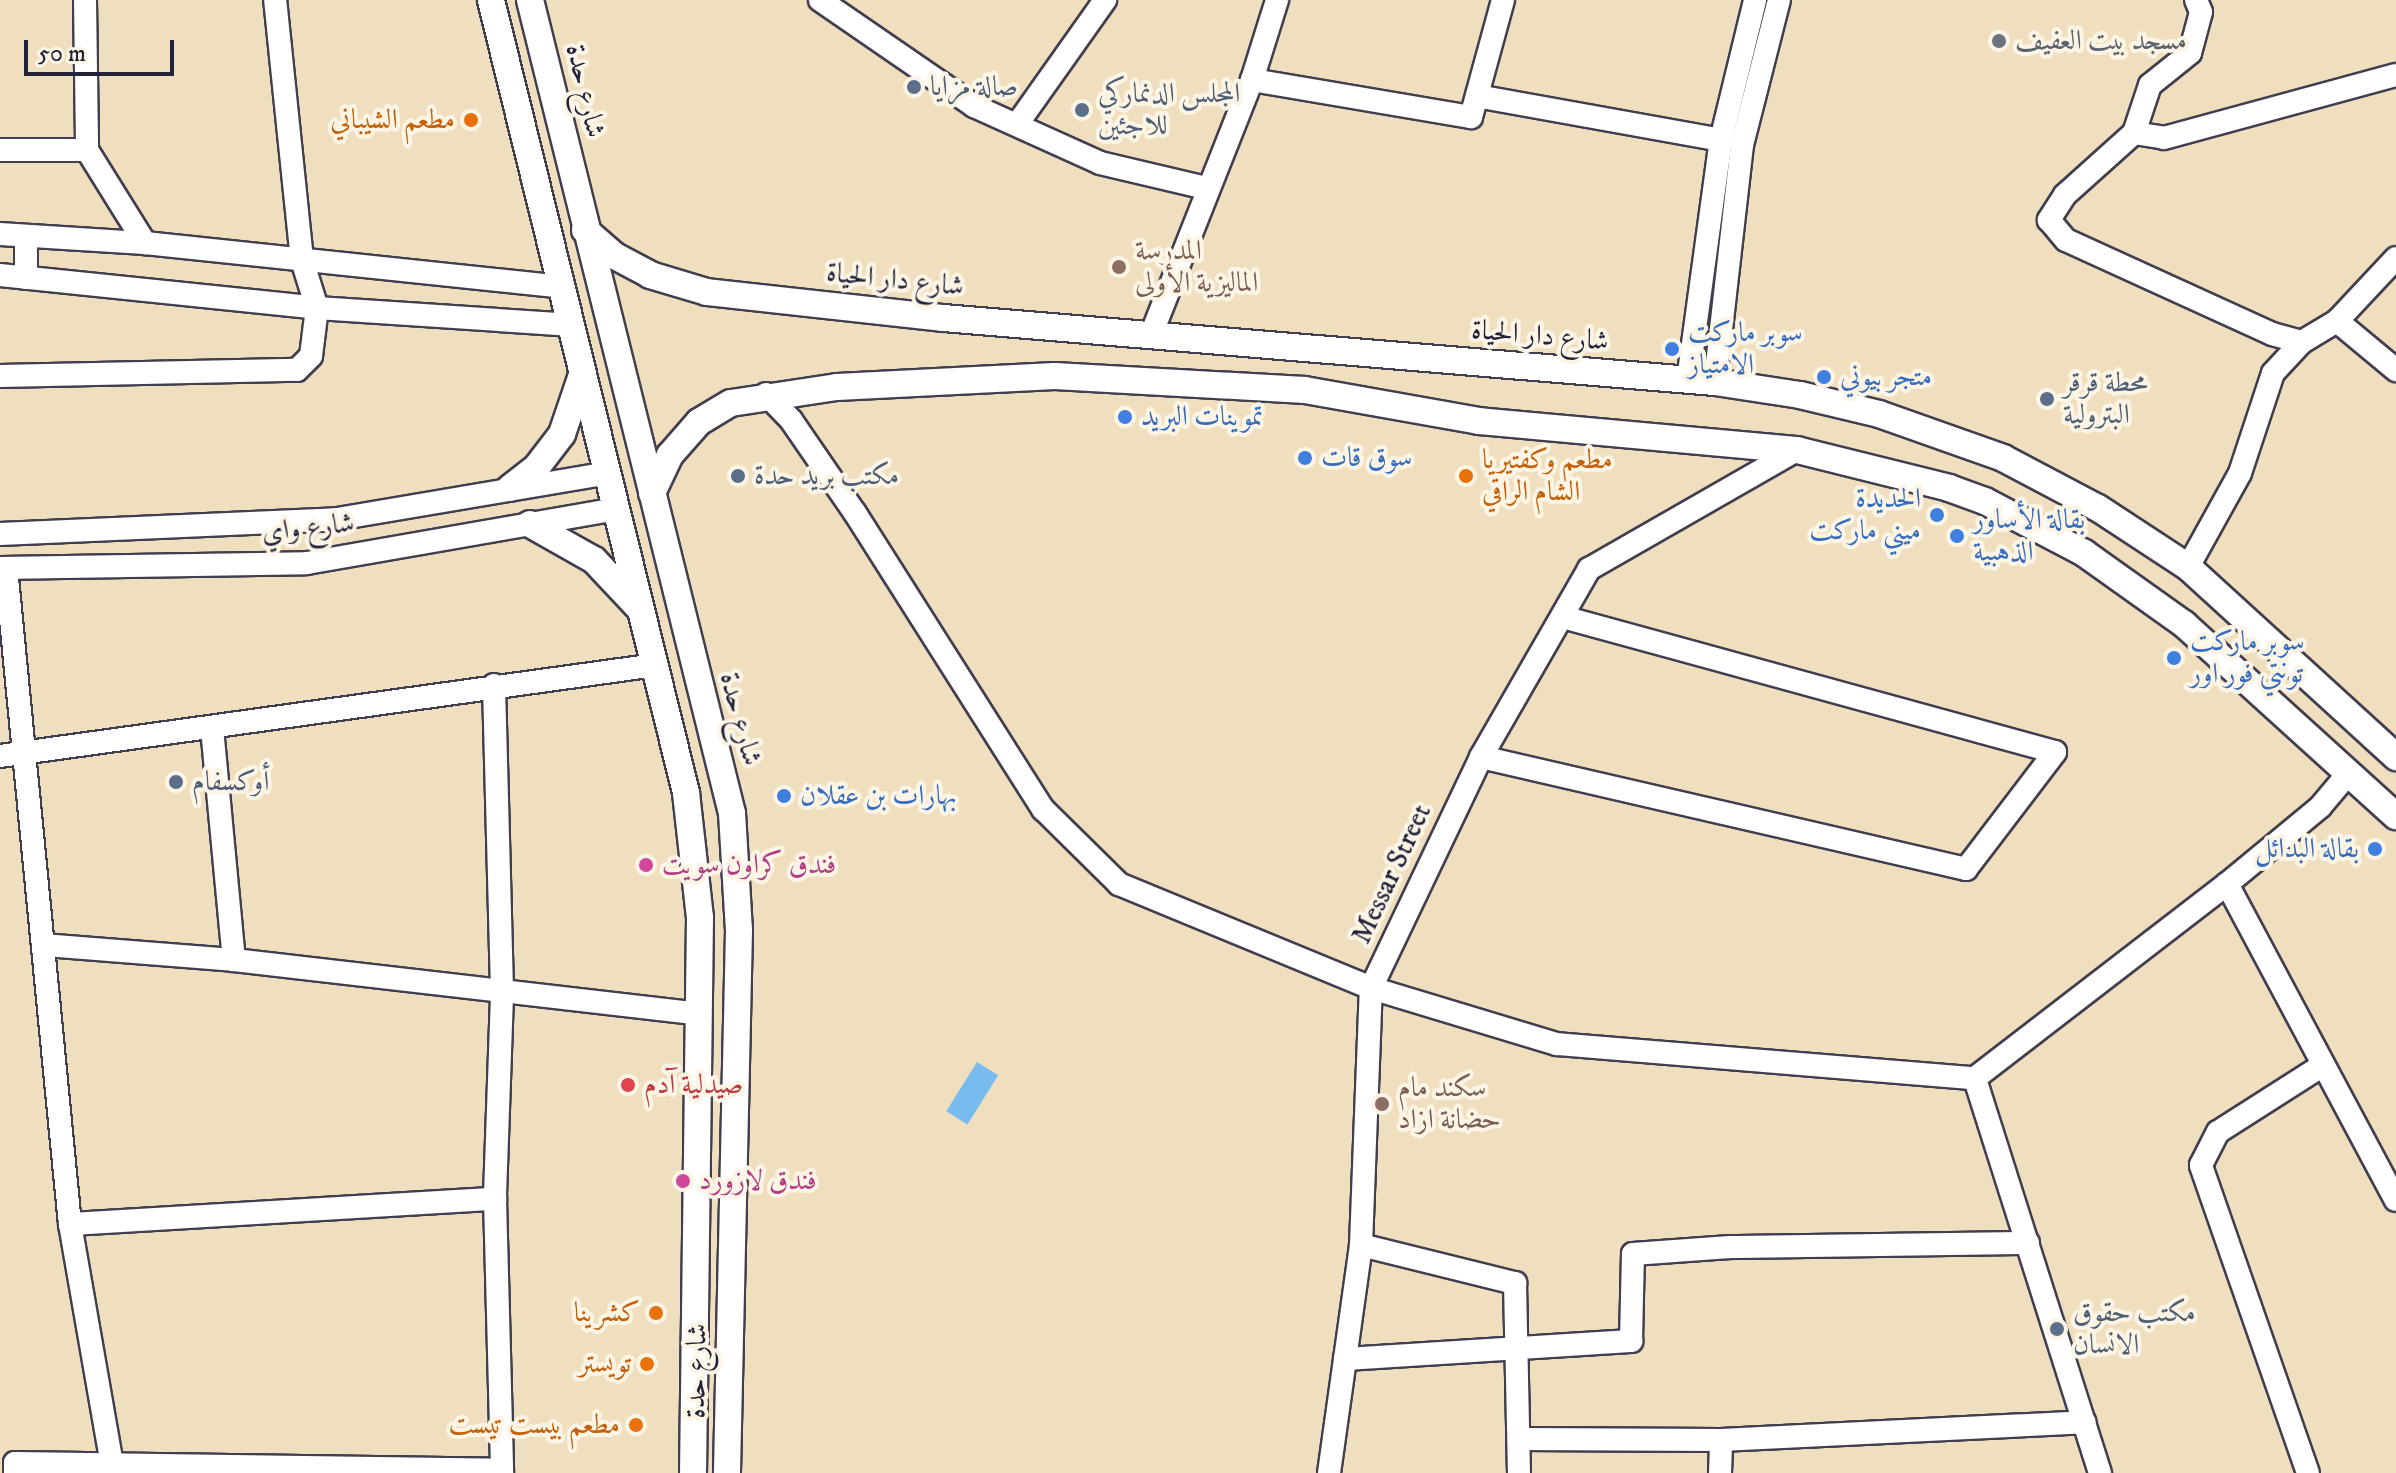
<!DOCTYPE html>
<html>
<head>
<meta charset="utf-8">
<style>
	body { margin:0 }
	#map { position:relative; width:2396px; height:1473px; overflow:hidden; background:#f0dfbf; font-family:"IM FELL DW Pica",Amiri,serif }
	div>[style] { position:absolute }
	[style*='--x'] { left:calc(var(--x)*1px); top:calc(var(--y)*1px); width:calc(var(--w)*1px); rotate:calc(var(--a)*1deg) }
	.water>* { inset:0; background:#78bbee; transform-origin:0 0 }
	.roads { filter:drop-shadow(2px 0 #413e4f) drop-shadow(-2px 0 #413e4f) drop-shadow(0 2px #413e4f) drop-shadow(0 -2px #413e4f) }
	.minor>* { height:22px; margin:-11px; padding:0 11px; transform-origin:11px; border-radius:11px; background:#fff }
	.major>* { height:26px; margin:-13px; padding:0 13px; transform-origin:13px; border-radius:13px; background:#fff }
	.dots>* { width:22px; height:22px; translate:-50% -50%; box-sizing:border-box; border:4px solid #fcf5e5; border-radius:50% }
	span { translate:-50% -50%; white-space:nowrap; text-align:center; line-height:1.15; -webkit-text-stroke:8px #fcf5e5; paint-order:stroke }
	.worship-label { font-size:28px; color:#5b616d }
	.left { translate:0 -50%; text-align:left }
	.service-label { font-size:28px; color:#4e5e75 }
	.street-label { font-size:28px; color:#22223b }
	.food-label { font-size:28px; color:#c56008 }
	.right { translate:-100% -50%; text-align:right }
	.education-label { font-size:28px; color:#785e54 }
	.shop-label { font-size:28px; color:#366cbe }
	.hotel-label { font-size:28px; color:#b23c85 }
	.health-label { font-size:28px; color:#be3a42 }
	.scale { position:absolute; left:24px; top:40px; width:150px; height:36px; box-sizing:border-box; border:4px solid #22223b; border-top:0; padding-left:10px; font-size:24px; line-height:28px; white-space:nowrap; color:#22223b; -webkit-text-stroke:6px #fcf5e5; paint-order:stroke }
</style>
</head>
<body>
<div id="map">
	<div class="water">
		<div style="left:977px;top:1062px;width:25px;height:58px;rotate:32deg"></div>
	</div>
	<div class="roads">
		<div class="minor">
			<div style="--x:85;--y:0;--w:150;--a:89.2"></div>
			<div style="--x:87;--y:150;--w:110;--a:58.1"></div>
			<div style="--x:820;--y:0;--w:187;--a:34.5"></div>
			<div style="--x:974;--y:106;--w:138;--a:24.3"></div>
			<div style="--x:1100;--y:163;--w:109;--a:13.3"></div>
			<div style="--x:2196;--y:0;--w:13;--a:67"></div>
			<div style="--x:2201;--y:12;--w:42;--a:105"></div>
			<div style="--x:2190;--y:53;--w:51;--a:141.3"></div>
			<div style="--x:2150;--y:85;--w:51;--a:108.4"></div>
			<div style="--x:2134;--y:133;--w:93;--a:138.1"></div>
			<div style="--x:2065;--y:195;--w:30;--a:123"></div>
			<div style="--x:2049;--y:220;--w:26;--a:50"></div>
			<div style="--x:2066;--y:240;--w:226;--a:24.5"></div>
			<div style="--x:2272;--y:334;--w:31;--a:15"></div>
			<div style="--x:1252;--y:80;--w:222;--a:9.6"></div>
			<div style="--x:1471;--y:117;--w:121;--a:-74.7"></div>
			<div style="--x:1477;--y:96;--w:248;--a:10.2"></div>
			<div style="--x:1018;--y:123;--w:151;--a:-54.7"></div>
			<div style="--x:2134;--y:133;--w:30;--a:9"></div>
			<div style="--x:2164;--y:138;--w:240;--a:-15.2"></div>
			<div style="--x:0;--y:150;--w:87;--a:0"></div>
			<div style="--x:0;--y:234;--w:145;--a:3.6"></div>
			<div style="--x:145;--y:243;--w:420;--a:6"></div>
			<div style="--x:26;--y:236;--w:42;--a:90"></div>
			<div style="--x:0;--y:275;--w:319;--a:5.9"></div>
			<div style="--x:317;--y:308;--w:256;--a:3.8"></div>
			<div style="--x:2337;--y:321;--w:77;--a:39.7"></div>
			<div style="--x:1151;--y:335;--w:274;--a:-68.4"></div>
			<div style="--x:1252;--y:80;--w:84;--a:-72.6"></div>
			<div style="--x:0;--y:376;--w:297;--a:-1.2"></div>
			<div style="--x:297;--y:370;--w:20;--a:-45"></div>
			<div style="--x:311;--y:356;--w:48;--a:-82.9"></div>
			<div style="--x:317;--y:308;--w:50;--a:-107.4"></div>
			<div style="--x:302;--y:260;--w:261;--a:-95.9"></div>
			<div style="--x:1688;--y:380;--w:242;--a:-82.2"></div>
			<div style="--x:1721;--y:140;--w:144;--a:-76.3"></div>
			<div style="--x:1715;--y:382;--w:239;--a:-83.5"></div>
			<div style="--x:1742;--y:145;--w:150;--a:-75.7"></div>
			<div style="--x:766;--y:394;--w:36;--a:46"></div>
			<div style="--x:791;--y:420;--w:113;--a:55.5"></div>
			<div style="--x:855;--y:513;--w:351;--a:57.6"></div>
			<div style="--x:1043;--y:809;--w:107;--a:44.6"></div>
			<div style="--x:1119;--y:884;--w:273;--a:22.4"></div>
			<div style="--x:1371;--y:988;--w:194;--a:16.8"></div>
			<div style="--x:1557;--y:1044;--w:419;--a:4.7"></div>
			<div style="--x:0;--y:534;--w:337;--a:-2.5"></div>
			<div style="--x:337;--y:519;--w:275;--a:-9.6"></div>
			<div style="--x:2188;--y:567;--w:107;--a:-61"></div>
			<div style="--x:2240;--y:473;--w:105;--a:-71.7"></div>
			<div style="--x:2273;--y:373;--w:42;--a:-46.9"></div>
			<div style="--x:2302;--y:342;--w:41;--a:-31"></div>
			<div style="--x:2337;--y:321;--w:86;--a:-46.9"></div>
			<div style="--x:0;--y:568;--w:307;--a:-0.9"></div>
			<div style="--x:307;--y:563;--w:315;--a:-9.9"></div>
			<div style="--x:6;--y:568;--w:659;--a:84.43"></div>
			<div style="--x:70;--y:1224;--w:244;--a:80.1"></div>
			<div style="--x:494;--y:685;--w:310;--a:88.5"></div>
			<div style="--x:502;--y:995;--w:204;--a:92"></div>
			<div style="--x:495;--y:1199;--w:274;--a:88.5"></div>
			<div style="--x:212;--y:728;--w:233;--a:84.6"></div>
			<div style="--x:0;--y:756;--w:662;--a:-7.9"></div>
			<div style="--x:1481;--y:757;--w:498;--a:13"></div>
			<div style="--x:1966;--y:869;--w:147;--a:-52.7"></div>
			<div style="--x:2055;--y:752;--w:510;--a:-164.66"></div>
			<div style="--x:2227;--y:884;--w:358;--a:61.9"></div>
			<div style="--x:44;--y:945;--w:191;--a:4.5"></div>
			<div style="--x:234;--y:960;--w:467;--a:6.6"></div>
			<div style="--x:70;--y:1224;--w:426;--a:-3.4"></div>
			<div style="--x:1361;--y:1245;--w:159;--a:13.9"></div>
			<div style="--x:1515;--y:1283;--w:190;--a:88.8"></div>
			<div style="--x:1345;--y:1359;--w:287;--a:-3.6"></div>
			<div style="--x:1631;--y:1341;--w:87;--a:-88.7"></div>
			<div style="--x:1633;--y:1254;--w:97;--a:-4.1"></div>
			<div style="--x:1730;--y:1247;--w:298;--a:-0.8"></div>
			<div style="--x:1520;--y:1439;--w:201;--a:0.3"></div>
			<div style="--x:1721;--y:1440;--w:364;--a:-2.8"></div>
			<div style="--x:15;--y:1473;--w:10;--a:-90"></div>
			<div style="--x:15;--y:1463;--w:487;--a:0.8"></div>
			<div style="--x:1329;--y:1473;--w:230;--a:-82"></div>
			<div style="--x:1361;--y:1245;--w:257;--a:-87.8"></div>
			<div style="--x:1371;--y:988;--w:256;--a:-64.5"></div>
			<div style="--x:1481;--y:757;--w:217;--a:-60.1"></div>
			<div style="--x:1589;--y:569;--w:240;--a:-29.8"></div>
			<div style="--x:1720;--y:1473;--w:33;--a:-88"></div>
			<div style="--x:2100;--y:1473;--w:414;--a:-107.6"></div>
			<div style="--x:1975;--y:1078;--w:318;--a:-37.6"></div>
			<div style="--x:2227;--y:884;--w:121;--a:-39.6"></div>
			<div style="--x:2320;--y:807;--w:42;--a:-49.8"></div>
			<div style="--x:2308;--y:1473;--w:326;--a:-109.2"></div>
			<div style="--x:2201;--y:1165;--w:37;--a:-63"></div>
			<div style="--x:2218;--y:1132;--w:125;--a:-32.5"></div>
		</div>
		<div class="major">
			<div style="--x:491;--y:0;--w:817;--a:76.18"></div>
			<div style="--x:686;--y:793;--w:125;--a:83.6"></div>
			<div style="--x:700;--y:917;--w:556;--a:90.72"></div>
			<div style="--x:530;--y:0;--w:838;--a:76.05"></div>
			<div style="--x:732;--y:813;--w:117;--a:86.6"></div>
			<div style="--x:739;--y:930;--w:543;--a:91.27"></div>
			<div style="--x:585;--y:230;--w:40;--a:41"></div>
			<div style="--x:615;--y:256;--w:40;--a:28"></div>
			<div style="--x:650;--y:275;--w:59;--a:16.6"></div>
			<div style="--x:707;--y:292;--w:237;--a:6.3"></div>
			<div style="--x:943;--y:318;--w:775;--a:4.74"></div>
			<div style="--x:1715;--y:382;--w:86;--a:8.7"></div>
			<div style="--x:1800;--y:395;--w:81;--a:13.5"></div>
			<div style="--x:1879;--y:414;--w:132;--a:19.5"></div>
			<div style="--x:2003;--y:458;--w:107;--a:27.8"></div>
			<div style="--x:2098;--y:508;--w:108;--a:33.2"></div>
			<div style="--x:2188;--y:567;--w:282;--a:42.4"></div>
			<div style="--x:510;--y:488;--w:33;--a:-38"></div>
			<div style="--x:536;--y:468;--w:43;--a:-52.6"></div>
			<div style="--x:562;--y:434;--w:62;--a:-71.3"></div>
			<div style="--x:652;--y:493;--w:42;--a:-64.7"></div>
			<div style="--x:670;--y:455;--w:44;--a:-48.7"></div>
			<div style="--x:699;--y:422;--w:37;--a:-31"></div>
			<div style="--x:731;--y:403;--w:107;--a:-8.6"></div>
			<div style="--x:837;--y:387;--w:218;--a:-2.9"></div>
			<div style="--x:1055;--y:376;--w:250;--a:3.2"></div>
			<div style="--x:1305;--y:390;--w:177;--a:10.1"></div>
			<div style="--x:1479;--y:421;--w:319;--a:5.2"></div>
			<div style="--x:1797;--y:450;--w:157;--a:14"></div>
			<div style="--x:1949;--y:488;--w:38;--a:20"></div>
			<div style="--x:1985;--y:501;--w:112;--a:27.7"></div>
			<div style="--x:2084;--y:553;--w:123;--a:35.4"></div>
			<div style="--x:2184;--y:624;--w:286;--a:42.2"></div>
			<div style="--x:530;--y:524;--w:73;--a:29.4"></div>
			<div style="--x:594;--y:560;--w:66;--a:46.8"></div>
		</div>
	</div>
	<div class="dots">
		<div style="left:1999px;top:41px;background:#6b7280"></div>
		<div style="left:914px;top:87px;background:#5c6f8a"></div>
		<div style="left:1082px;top:110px;background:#5c6f8a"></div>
		<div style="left:471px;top:120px;background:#e8710a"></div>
		<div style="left:1119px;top:267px;background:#8d6e63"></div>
		<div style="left:1672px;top:349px;background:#3f7fe0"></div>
		<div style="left:1824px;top:377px;background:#3f7fe0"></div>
		<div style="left:2047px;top:399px;background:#5c6f8a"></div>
		<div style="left:1125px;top:417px;background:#3f7fe0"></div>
		<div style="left:1305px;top:458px;background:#3f7fe0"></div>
		<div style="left:738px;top:476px;background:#5c6f8a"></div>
		<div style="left:1466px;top:476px;background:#e8710a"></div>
		<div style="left:1937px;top:515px;background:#3f7fe0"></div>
		<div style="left:1957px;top:536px;background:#3f7fe0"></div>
		<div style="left:2174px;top:658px;background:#3f7fe0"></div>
		<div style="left:176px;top:782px;background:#5c6f8a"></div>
		<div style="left:784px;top:796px;background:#3f7fe0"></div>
		<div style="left:2375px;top:849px;background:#3f7fe0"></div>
		<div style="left:646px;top:865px;background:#d1479c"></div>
		<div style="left:628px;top:1085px;background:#e0444e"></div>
		<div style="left:1382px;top:1104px;background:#8d6e63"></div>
		<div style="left:683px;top:1181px;background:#d1479c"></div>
		<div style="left:656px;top:1313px;background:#e8710a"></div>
		<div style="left:2057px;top:1329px;background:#5c6f8a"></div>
		<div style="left:647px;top:1364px;background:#e8710a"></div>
		<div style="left:636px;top:1425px;background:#e8710a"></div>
	</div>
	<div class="worship-label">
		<span class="left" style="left:2015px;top:41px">مسجد بيت العفيف</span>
	</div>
	<div class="service-label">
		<span class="left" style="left:930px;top:87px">صالة مزايا</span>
		<span class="left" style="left:1098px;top:110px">المجلس الدنماركي<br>للاجئين</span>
		<span class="left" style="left:2063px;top:399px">محطة قرقر<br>البترولية</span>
		<span class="left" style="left:754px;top:476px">مكتب بريد حدة</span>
		<span class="left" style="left:192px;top:782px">أوكسفام</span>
		<span class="left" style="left:2073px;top:1329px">مكتب حقوق<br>الانسان</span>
	</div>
	<div class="street-label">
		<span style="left:585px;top:91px;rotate:77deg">شارع حدة</span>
		<span style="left:895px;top:280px;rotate:6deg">شارع دار الحياة</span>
		<span style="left:1540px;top:336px;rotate:5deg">شارع دار الحياة</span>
		<span style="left:308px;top:528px;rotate:-6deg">شارع واي</span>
		<span style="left:740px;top:719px;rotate:75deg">شارع حدة</span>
		<span style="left:1392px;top:874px;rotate:-65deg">Messar Street</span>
		<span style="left:697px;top:1371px;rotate:-89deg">شارع حدة</span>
	</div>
	<div class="food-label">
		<span class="right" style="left:455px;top:120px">مطعم الشيباني</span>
		<span class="left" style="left:1482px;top:476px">مطعم وكفتيريا<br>الشام الراقي</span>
		<span class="right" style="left:640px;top:1313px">كشرينا</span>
		<span class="right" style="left:631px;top:1364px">تويستر</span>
		<span class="right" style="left:620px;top:1425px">مطعم بيست تيست</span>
	</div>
	<div class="education-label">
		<span class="left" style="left:1135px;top:267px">المدرسة<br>الماليزية الأولى</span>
		<span class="left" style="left:1398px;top:1104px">سكند مام<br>حضانة ازاد</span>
	</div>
	<div class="shop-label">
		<span class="left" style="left:1688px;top:349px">سوبر ماركت<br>الامتياز</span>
		<span class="left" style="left:1840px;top:377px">متجر بيوني</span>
		<span class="left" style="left:1141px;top:417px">تموينات البريد</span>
		<span class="left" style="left:1321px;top:458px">سوق قات</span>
		<span class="right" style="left:1921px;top:515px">الحديدة<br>ميني ماركت</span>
		<span class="left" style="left:1973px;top:536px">بقالة الأساور<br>الذهبية</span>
		<span class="left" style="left:2190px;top:658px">سوبر ماركت<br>تونتي فور اور</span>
		<span class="left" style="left:800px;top:796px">بهارات بن عقلان</span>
		<span class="right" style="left:2359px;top:849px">بقالة البدائل</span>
	</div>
	<div class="hotel-label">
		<span class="left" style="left:662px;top:865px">فندق كراون سويت</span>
		<span class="left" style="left:699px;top:1181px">فندق لازورد</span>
	</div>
	<div class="health-label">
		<span class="left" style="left:644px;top:1085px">صيدلية آدم</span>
	</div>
	<div class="scale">50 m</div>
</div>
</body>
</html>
